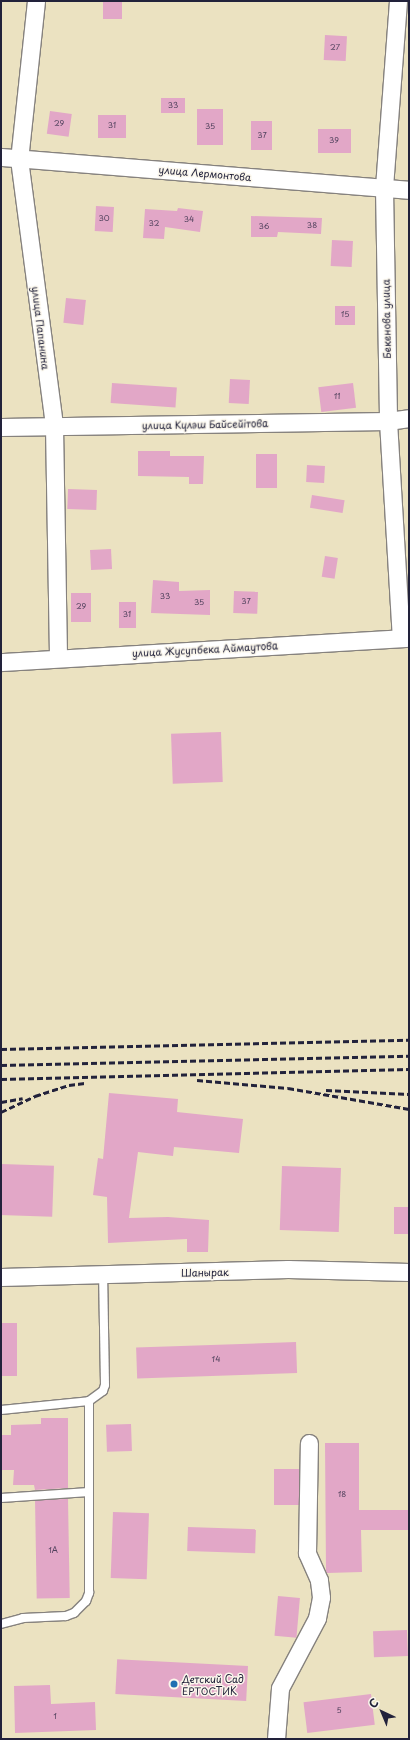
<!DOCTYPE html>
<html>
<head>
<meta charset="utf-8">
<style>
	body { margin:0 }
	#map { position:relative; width:410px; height:1740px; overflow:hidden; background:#ebe2c1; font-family:"Playpen Sans",sans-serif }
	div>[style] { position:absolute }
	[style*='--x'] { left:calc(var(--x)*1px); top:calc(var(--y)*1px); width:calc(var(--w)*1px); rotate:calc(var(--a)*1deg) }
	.building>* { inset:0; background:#e2a7c7; transform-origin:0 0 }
	.roads { filter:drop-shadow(1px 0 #86827e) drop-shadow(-1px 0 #86827e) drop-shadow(0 1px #86827e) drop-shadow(0 -1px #86827e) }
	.service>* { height:8px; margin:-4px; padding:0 4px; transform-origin:4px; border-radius:4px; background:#fff }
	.minor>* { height:17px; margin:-8.5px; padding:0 8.5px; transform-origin:8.5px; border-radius:8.5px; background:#fff }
	.rail>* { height:3px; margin-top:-1.5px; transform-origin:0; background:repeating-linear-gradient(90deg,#22223b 0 6px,transparent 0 9px) }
	.dots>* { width:11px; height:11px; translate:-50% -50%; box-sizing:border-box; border:2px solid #fbf7ec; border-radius:50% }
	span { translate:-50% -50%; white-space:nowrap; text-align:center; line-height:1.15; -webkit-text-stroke:3px #fbf7ec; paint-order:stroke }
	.number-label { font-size:8px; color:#52435e }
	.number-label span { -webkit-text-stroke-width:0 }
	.street-label { font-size:10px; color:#22223b }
	.poi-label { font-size:10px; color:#22223b }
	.left { translate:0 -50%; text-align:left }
	.frame { position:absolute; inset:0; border:2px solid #22223b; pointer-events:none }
	.north { position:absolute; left:362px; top:1692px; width:40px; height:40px; -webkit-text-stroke:3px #fbf7ec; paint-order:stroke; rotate:316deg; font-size:11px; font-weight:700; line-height:16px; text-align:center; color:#22223b }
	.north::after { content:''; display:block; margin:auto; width:14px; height:18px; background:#22223b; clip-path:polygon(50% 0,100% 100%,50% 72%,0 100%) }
</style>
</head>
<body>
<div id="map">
	<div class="building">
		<div style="left:103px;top:1px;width:19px;height:18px"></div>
		<div style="left:325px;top:35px;width:22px;height:25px;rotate:3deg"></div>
		<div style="left:161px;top:98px;width:24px;height:15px"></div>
		<div style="left:197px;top:109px;width:26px;height:36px"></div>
		<div style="left:50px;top:111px;width:22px;height:23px;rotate:8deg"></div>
		<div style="left:98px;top:115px;width:28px;height:23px"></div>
		<div style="left:251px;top:121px;width:21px;height:29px"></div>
		<div style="left:318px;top:129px;width:33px;height:24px"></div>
		<div style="left:96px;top:206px;width:18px;height:25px;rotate:3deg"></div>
		<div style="clip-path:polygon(178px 208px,203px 211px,200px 232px,165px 227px,164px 239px,143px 238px,145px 209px,177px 211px)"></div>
		<div style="clip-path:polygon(251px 216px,322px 218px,321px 234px,278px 232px,277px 237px,251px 237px)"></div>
		<div style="left:332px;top:240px;width:21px;height:26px;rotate:3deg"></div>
		<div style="left:66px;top:298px;width:20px;height:25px;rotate:6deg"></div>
		<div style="left:335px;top:306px;width:20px;height:19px"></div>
		<div style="left:230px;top:379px;width:20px;height:24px;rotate:3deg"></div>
		<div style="left:112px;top:383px;width:65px;height:20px;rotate:4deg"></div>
		<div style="left:353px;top:383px;width:25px;height:35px;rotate:83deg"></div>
		<div style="clip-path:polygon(138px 451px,170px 451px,170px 456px,204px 456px,203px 484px,189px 484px,189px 477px,138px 476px)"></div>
		<div style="left:256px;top:454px;width:21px;height:34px"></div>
		<div style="left:307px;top:465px;width:18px;height:17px;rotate:3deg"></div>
		<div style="left:68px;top:489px;width:29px;height:20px;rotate:2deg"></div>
		<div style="left:312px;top:495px;width:33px;height:13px;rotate:9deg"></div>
		<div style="left:111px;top:549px;width:20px;height:21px;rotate:87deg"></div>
		<div style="left:325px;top:556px;width:13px;height:21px;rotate:9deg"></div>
		<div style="clip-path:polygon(153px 580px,179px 582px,179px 591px,210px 590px,210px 615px,151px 613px)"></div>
		<div style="left:234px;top:591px;width:24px;height:22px;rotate:2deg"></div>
		<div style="left:71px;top:593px;width:20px;height:29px"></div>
		<div style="left:119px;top:602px;width:17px;height:26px"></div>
		<div style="left:221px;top:732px;width:50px;height:50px;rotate:88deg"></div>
		<div style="clip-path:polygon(109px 1093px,178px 1099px,177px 1112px,243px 1119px,239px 1153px,174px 1147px,173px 1156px,138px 1152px,129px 1218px,168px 1217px,209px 1220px,208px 1252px,187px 1252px,187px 1239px,108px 1243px,107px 1197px,93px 1195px,98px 1158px,103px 1159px)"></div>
		<div style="left:1px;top:1164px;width:53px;height:51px;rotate:2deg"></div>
		<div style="left:282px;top:1166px;width:59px;height:64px;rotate:2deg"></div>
		<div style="left:409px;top:1207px;width:27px;height:15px;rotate:90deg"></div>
		<div style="left:1px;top:1323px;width:16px;height:53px"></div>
		<div style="left:296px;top:1342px;width:31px;height:160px;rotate:88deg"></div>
		<div style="clip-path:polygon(41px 1418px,68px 1418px,68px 1488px,35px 1490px,34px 1485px,13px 1485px,14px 1470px,1px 1470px,1px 1435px,11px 1435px,11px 1425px,41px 1424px)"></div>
		<div style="left:131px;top:1424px;width:27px;height:25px;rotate:88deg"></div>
		<div style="clip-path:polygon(325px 1443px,359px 1443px,359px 1510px,409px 1510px,409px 1530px,361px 1530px,362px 1572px,327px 1573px,326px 1571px)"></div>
		<div style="left:274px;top:1469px;width:25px;height:36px"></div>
		<div style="left:68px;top:1499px;width:99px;height:33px;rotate:89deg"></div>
		<div style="left:113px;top:1512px;width:36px;height:66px;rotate:2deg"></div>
		<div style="left:188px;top:1527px;width:68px;height:24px;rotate:2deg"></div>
		<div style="left:278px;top:1596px;width:22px;height:40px;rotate:5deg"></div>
		<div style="left:407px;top:1630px;width:26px;height:34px;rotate:88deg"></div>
		<div style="left:248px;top:1666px;width:35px;height:131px;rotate:93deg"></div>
		<div style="clip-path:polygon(50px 1685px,51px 1704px,95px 1702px,96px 1730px,15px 1733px,14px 1686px)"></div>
		<div style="left:371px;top:1694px;width:31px;height:68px;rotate:83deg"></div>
	</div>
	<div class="roads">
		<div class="service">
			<div style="--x:1;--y:1410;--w:88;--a:-5.8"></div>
			<div style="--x:89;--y:1401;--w:17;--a:-36"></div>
			<div style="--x:103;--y:1391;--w:6;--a:-72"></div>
			<div style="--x:105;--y:1385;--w:111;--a:-91"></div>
			<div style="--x:1;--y:1498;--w:88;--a:-3.9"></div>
			<div style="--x:1;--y:1624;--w:23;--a:-15"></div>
			<div style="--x:23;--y:1618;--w:43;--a:-2.7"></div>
			<div style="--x:66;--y:1616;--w:9;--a:-21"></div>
			<div style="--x:74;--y:1613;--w:17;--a:-45"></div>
			<div style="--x:86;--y:1601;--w:9;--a:-69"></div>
			<div style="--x:89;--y:1593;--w:192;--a:-90"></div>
		</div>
		<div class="minor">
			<div style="--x:36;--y:1;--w:159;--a:96.1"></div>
			<div style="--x:19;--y:159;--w:269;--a:82.5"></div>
			<div style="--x:54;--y:426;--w:231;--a:89"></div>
			<div style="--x:398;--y:1;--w:188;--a:94.3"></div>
			<div style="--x:384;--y:188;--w:233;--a:89"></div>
			<div style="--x:388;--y:421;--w:217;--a:86.6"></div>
			<div style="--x:1;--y:157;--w:409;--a:4.6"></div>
			<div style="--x:1;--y:427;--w:387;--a:-0.9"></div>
			<div style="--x:388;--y:421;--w:21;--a:-8"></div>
			<div style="--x:1;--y:662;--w:409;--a:-3.4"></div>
			<div style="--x:1;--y:1277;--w:287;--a:-1.6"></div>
			<div style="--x:288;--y:1269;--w:121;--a:1.4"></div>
			<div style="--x:276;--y:1739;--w:51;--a:-85.5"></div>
			<div style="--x:280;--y:1688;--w:79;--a:-62.1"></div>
			<div style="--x:317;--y:1618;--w:21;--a:-79"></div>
			<div style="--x:321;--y:1597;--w:17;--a:-97"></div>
			<div style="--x:319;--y:1580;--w:30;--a:-114"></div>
			<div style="--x:307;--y:1553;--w:110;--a:-89"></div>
		</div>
	</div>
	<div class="rail">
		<div style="--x:1;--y:1049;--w:408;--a:-1.3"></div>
		<div style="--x:1;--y:1065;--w:408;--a:-1.3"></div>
		<div style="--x:1;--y:1079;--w:408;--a:-1.4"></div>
		<div style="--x:197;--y:1080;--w:91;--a:5"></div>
		<div style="--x:288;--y:1088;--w:123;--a:9.8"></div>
		<div style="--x:326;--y:1090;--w:83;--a:2.8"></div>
		<div style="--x:1;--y:1102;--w:22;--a:-10"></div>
		<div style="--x:1;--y:1112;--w:38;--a:-25"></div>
		<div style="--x:35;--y:1096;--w:36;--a:-18"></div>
		<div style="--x:69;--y:1085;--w:16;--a:-7"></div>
	</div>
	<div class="dots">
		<div style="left:174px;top:1684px;background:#1f6fb2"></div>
	</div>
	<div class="number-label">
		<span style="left:335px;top:48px">27</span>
		<span style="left:173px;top:106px">33</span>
		<span style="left:59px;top:124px">29</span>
		<span style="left:112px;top:126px">31</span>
		<span style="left:210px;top:127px">35</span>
		<span style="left:262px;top:136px">37</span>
		<span style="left:334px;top:141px">39</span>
		<span style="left:104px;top:219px">30</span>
		<span style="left:189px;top:220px">34</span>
		<span style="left:154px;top:224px">32</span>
		<span style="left:312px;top:226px">38</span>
		<span style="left:264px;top:227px">36</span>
		<span style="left:345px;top:315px">15</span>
		<span style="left:337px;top:397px">11</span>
		<span style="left:165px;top:597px">33</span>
		<span style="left:246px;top:602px">37</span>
		<span style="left:199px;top:603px">35</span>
		<span style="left:81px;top:607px">29</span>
		<span style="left:127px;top:615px">31</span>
		<span style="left:216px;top:1360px">14</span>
		<span style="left:342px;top:1495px">18</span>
		<span style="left:53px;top:1551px">1А</span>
		<span style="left:339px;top:1711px">5</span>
		<span style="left:55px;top:1717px">1</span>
	</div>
	<div class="street-label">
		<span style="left:205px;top:173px;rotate:5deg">улица Лермонтова</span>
		<span style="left:386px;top:319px;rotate:-91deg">Бекенова улица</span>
		<span style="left:41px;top:328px;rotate:83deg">улица Папанина</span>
		<span style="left:205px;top:424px;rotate:-1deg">улица Күләш Байсейітова</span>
		<span style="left:205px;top:649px;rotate:-3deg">улица Жусупбека Аймаутова</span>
		<span style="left:205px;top:1272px;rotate:-1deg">Шанырак</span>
	</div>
	<div class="poi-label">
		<span class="left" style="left:182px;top:1684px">Детский Сад<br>ЕРТОСТИК</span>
	</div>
	<div class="frame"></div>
	<div class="north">С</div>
</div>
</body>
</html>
